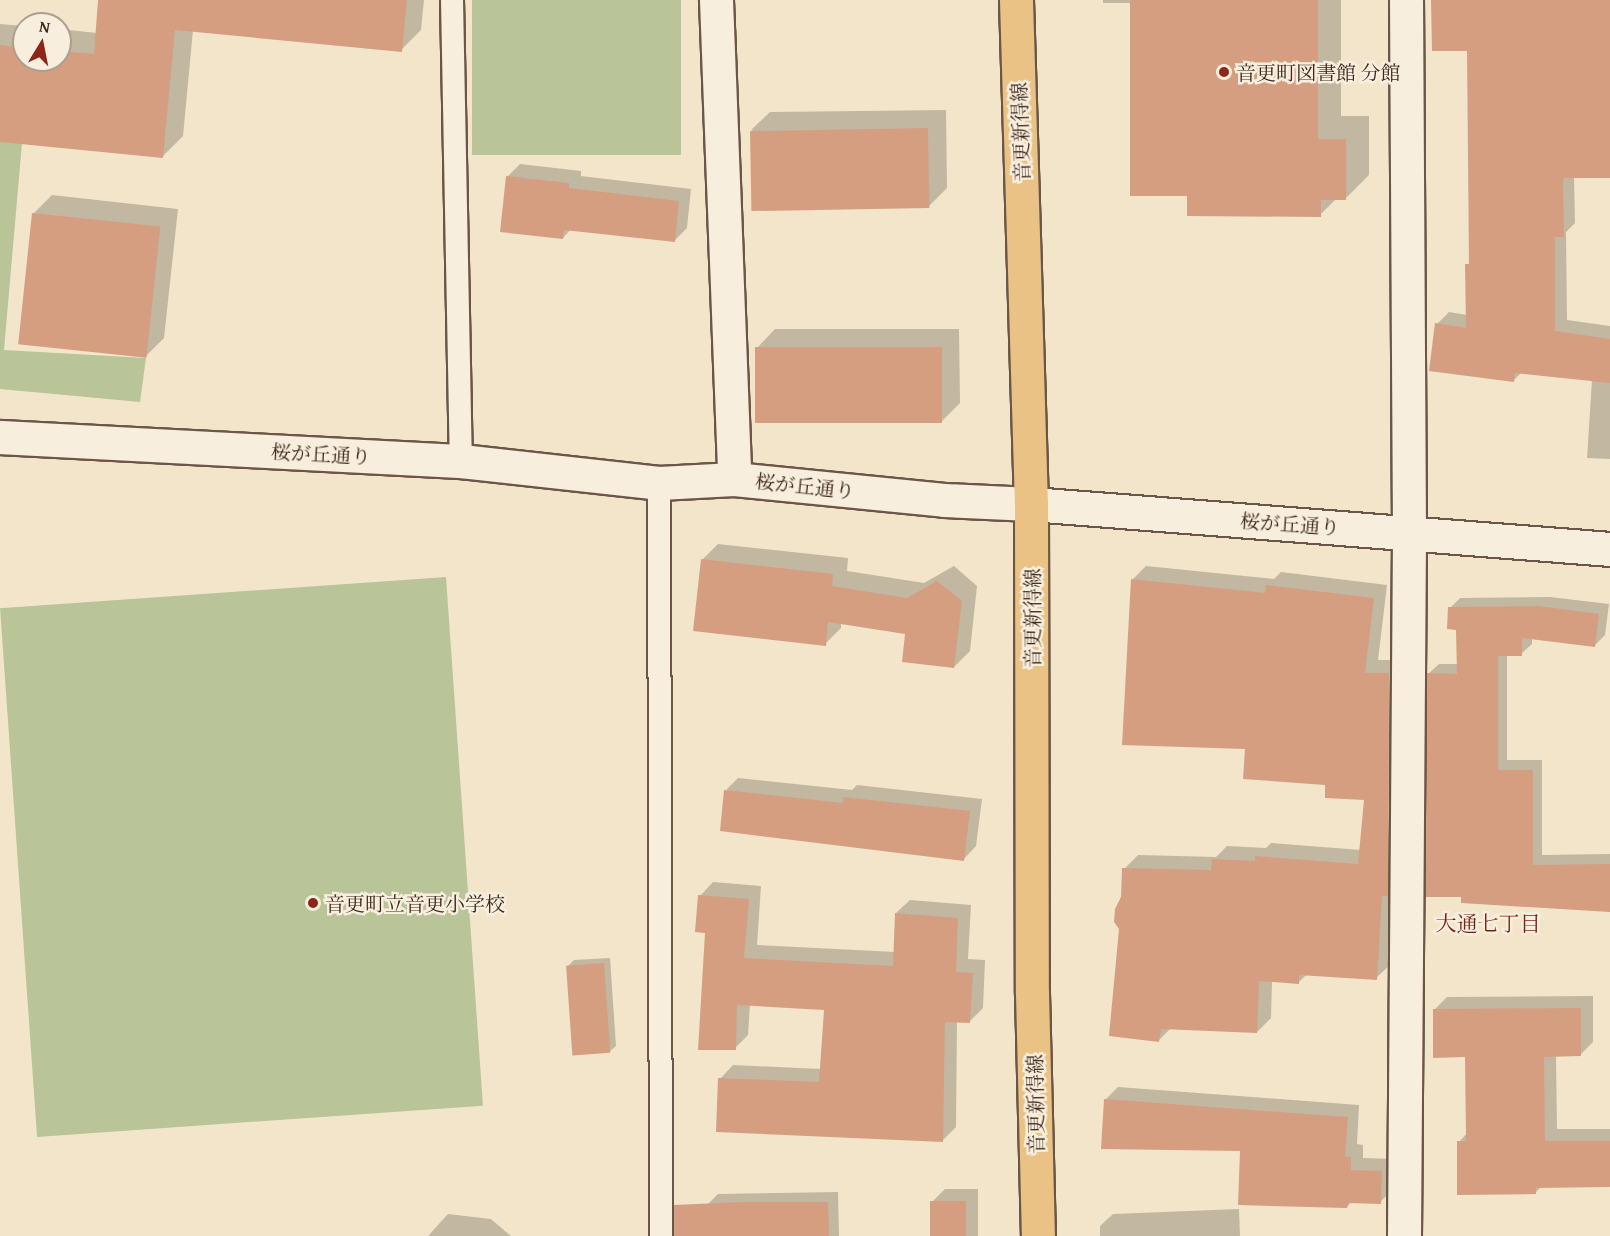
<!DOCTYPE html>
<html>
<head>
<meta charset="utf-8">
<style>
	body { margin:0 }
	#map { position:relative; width:1610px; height:1236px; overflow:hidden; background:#f3e5ca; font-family:"Gentium Book Plus","Noto Serif JP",serif }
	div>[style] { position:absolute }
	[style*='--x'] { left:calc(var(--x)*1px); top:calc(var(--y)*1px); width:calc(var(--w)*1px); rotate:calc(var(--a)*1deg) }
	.green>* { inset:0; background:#b9c598; transform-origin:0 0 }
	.shadow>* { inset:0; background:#0003 }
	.building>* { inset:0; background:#d69e81; transform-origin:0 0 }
	.roads { filter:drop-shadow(2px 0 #6b5648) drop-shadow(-2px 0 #6b5648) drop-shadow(0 2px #6b5648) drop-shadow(0 -2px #6b5648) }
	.lane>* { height:22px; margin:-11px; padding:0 11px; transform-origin:11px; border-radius:11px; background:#f7eedd }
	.street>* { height:33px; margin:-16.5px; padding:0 16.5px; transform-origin:16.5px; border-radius:16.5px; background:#f7eedd }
	.secondary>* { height:33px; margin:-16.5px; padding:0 16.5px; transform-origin:16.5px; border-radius:16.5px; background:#f7eedd }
	.primary>* { height:33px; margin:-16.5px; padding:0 16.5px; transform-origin:16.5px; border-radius:16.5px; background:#eac285 }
	.dots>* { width:16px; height:16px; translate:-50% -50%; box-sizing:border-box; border:3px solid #f7eedd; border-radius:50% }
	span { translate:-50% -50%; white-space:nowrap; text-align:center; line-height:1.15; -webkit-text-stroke:5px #f7eedd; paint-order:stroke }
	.poi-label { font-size:20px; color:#3e271d }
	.left { translate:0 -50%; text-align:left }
	.street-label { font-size:20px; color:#3e271d }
	.neighbourhood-label { font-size:21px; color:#7a1f14 }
	.north { position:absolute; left:12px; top:12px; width:60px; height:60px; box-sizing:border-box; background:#f7eedd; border:2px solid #ad9e90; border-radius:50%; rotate:10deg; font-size:16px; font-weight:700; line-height:24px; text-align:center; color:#3e271d }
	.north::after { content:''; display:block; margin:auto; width:21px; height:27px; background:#8f2418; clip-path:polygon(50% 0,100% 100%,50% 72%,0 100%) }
</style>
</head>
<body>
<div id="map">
	<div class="green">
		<div style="left:472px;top:0;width:209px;height:155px"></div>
		<div style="clip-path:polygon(0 141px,22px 143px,4px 350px,146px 358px,140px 402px,0 389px)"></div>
		<div style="left:446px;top:577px;width:530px;height:447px;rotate:86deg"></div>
	</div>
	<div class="shadow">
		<div style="clip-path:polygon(99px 0,424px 0,421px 30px,401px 50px,193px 30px,183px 136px,163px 156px,0 141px,0 24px,24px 26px,24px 60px,60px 60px,60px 29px,97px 33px)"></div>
		<div style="clip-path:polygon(1103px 0,1341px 0,1341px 116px,1369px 116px,1369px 175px,1346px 198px,1337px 198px,1320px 215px,1188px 195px,1132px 3px,1103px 3px)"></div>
		<div style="clip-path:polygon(1433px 0,1610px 0,1610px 176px,1574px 176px,1575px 223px,1566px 232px,1567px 320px,1610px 326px,1610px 459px,1587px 458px,1592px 380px,1522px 372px,1514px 380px,1437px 324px,1449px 312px,1468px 315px,1470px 187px,1468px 49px)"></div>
		<div style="clip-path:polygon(946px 110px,947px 188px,928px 207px,751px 130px,770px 112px)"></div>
		<div style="clip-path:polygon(520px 164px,581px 171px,581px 176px,691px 189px,687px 228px,674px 241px,571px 229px,563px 238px,507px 177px)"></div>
		<div style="clip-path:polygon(52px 195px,178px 209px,164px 338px,146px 356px,33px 214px)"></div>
		<div style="clip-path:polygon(775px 329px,959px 329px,960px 403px,941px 422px,757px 348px)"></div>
		<div style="clip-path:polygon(718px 544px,848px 558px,847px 571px,924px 583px,954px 566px,977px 586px,970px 651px,954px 667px,907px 633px,841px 623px,841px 628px,825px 644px,702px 560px)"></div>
		<div style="clip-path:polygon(1146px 566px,1274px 579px,1281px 572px,1387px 585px,1378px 660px,1402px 660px,1390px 965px,1376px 978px,1307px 974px,1298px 983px,1272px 981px,1271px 1018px,1257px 1032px,1171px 1028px,1159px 1040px,1122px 897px,1124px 869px,1138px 855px,1216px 857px,1227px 846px,1266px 848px,1271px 843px,1361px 850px,1366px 799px,1247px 747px,1133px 579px)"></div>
		<div style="clip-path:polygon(1550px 597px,1609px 604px,1605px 635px,1595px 645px,1532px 638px,1532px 644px,1521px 654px,1507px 654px,1507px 760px,1542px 760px,1542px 855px,1610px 854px,1610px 910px,1462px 901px,1428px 674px,1439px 664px,1458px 664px,1458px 629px,1450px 608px,1460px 598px)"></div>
		<div style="clip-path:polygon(738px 778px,852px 790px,857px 785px,982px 799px,976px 846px,964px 859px,726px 790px)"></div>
		<div style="clip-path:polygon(713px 882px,761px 886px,757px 945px,895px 952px,896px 913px,910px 900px,971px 905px,968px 959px,985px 960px,983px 1008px,969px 1022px,957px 1021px,956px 1127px,942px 1141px,720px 1079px,733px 1065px,821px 1069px,825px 1008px,750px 1004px,748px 1035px,735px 1048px,700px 896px)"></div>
		<div style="clip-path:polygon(610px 958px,616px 1046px,609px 1052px,568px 966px,574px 960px)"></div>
		<div style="clip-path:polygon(1593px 996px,1593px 1042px,1580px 1055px,1556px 1055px,1557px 1129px,1610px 1129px,1610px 1186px,1542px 1186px,1535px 1193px,1459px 1142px,1467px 1133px,1466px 1056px,1435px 1009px,1447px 997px)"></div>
		<div style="clip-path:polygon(1118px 1087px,1359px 1105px,1357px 1144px,1363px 1145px,1363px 1158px,1394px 1159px,1393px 1190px,1380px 1202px,1352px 1201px,1347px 1207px,1242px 1150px,1106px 1099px)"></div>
		<div style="clip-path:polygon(945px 1189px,978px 1189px,978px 1236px,932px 1236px,932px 1202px)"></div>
		<div style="clip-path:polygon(838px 1192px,839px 1236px,707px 1236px,707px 1205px,718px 1194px)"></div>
		<div style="clip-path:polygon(1239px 1209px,1240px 1236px,1100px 1236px,1100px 1226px,1113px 1214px)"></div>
		<div style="clip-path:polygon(448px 1214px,491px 1219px,511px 1236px,428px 1236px)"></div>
	</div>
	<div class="building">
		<div style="clip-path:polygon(98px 0,407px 0,402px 52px,175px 30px,163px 158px,0 142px,0 45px,24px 48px,24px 60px,60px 60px,60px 51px,94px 54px)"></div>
		<div style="clip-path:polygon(1130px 0,1318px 0,1318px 139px,1346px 139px,1346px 200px,1321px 200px,1321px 217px,1187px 216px,1187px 196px,1130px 196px)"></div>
		<div style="clip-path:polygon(1431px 0,1610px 0,1610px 178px,1563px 178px,1564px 237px,1555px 237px,1555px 331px,1610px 339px,1610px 383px,1515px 373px,1514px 382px,1429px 371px,1435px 323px,1466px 328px,1465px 264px,1469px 264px,1467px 51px,1432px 51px)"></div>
		<div style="left:928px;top:128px;width:80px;height:178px;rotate:89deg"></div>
		<div style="clip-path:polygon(506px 176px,569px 183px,569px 188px,679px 201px,675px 242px,564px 230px,563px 239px,500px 232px)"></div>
		<div style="left:32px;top:213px;width:129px;height:132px;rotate:6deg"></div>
		<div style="left:755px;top:347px;width:187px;height:76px"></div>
		<div style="clip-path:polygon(701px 559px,833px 574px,832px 586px,907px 598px,937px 581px,962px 601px,954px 668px,902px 662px,905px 634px,828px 622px,826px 646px,693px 631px)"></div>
		<div style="clip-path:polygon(1131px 579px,1265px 593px,1266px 585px,1374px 598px,1365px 673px,1389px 673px,1388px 896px,1382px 896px,1377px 980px,1299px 975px,1299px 984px,1259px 981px,1257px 1033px,1161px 1029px,1159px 1042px,1109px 1036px,1119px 929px,1114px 922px,1115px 909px,1121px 897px,1122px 868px,1211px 870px,1212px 859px,1255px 861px,1255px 856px,1358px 864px,1364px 800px,1325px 798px,1325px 785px,1243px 779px,1245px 749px,1122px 745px)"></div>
		<div style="clip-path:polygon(1539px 606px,1599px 614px,1595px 647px,1522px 638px,1522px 656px,1498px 656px,1498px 770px,1533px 770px,1533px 865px,1610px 864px,1610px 912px,1461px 903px,1461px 897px,1425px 897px,1427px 673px,1457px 674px,1456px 630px,1447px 629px,1448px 607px)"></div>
		<div style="clip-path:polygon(724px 790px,843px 803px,843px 797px,970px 811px,964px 861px,720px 831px)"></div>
		<div style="clip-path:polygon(698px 895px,749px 899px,744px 958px,893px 966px,895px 913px,958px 918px,956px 972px,973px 973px,970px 1023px,945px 1022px,943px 1142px,716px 1132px,718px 1078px,819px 1082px,824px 1010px,737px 1005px,736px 1050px,698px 1050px,705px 933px,695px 932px)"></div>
		<div style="left:604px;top:963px;width:90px;height:38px;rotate:86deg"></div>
		<div style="clip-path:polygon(1581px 1008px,1581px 1056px,1544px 1057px,1545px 1141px,1610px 1141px,1610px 1187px,1536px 1188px,1536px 1194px,1457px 1195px,1457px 1141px,1466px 1141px,1465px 1057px,1433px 1058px,1433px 1009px)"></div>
		<div style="clip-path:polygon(1104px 1099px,1348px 1117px,1345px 1156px,1351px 1157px,1351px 1170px,1382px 1171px,1381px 1204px,1348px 1203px,1347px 1208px,1238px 1205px,1240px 1151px,1101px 1149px)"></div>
		<div style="left:930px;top:1201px;width:36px;height:35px"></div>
		<div style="clip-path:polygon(742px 1202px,828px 1202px,829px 1236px,674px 1236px,674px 1205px)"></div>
	</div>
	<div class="roads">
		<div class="lane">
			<div style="--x:452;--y:0;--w:461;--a:88.9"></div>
			<div style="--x:659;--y:483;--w:753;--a:89.85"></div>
		</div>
		<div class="street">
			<div style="--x:716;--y:0;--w:479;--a:87.8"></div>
			<div style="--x:1404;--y:1236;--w:703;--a:-89.59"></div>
			<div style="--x:1409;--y:533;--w:533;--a:-90.32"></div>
		</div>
		<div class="secondary">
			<div style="--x:0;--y:437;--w:462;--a:3"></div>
			<div style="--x:461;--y:461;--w:199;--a:6.3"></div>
			<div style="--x:659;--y:483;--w:75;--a:-3.1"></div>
			<div style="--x:734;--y:479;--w:211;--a:5.7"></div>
			<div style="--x:944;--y:500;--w:87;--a:2.6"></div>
			<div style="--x:1031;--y:504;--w:581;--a:4.44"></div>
		</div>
		<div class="primary">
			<div style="--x:1016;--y:0;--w:504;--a:88.3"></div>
			<div style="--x:1031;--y:504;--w:489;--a:89.9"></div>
			<div style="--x:1032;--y:993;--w:243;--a:88.6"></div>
		</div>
	</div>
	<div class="dots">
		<div style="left:1224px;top:72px;background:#8f2418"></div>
		<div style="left:313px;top:903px;background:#8f2418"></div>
	</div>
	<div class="poi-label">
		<span class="left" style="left:1236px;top:72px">音更町図書館 分館</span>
		<span class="left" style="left:325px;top:903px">音更町立音更小学校</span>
	</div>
	<div class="street-label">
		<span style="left:1020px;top:132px;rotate:-92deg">音更新得線</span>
		<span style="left:321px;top:454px;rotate:3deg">桜が丘通り</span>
		<span style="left:805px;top:486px;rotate:6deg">桜が丘通り</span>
		<span style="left:1290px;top:524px;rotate:4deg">桜が丘通り</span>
		<span style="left:1032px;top:618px;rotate:-90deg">音更新得線</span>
		<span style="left:1035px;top:1104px;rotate:-91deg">音更新得線</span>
	</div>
	<div class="neighbourhood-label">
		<span style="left:1488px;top:924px">大通七丁目</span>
	</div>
	<div class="north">N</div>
</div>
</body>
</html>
